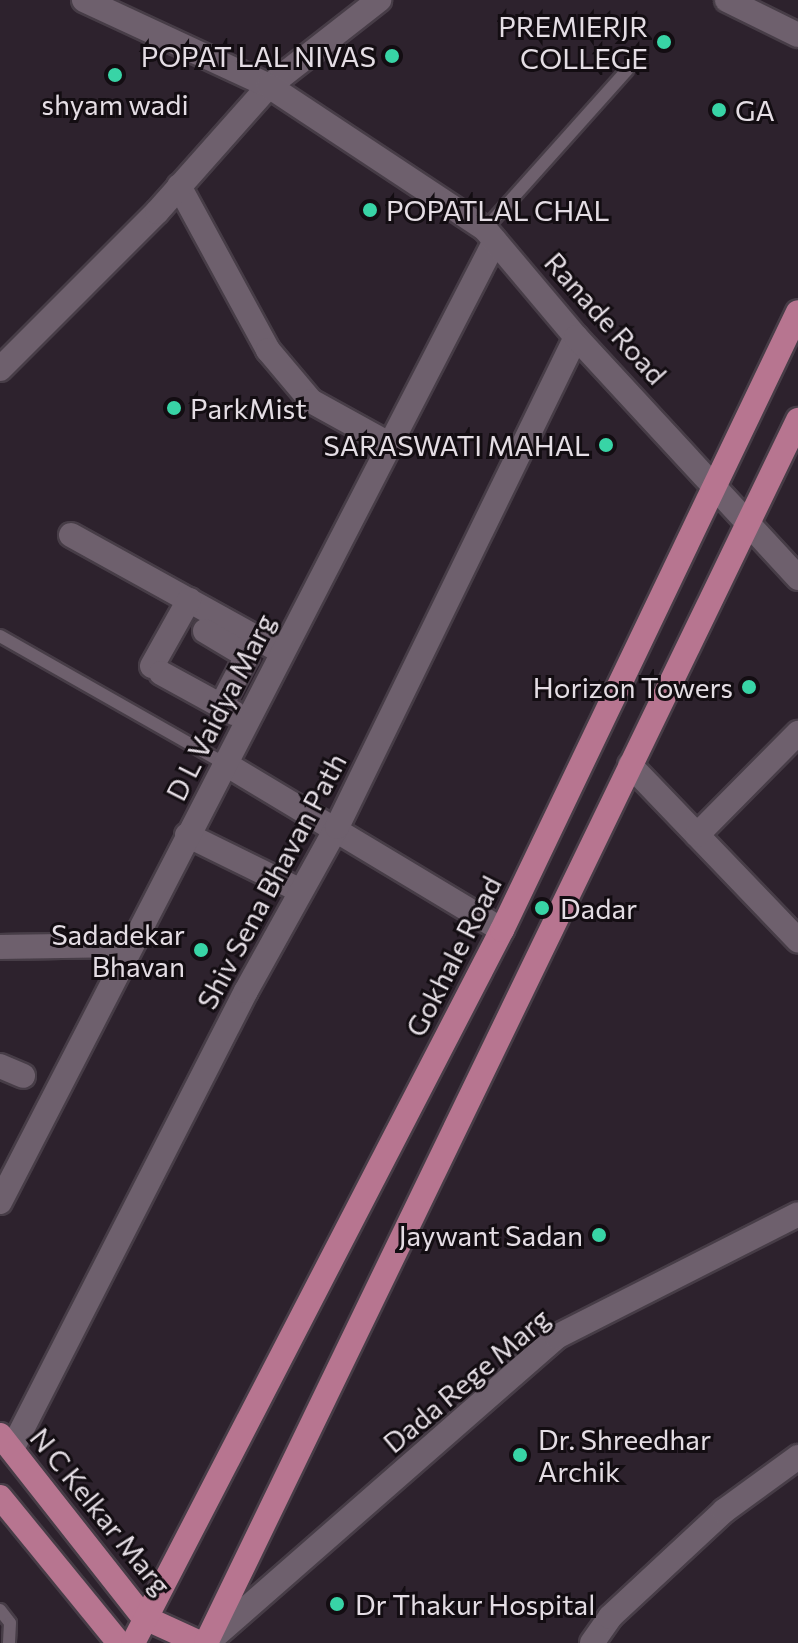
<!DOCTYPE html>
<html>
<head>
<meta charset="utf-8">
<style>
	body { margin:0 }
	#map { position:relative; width:798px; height:1643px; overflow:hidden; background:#2d222d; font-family:Commissioner,sans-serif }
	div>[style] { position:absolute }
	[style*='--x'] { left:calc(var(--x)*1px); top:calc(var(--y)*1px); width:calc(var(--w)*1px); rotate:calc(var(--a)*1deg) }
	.roads { filter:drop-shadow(2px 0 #473d47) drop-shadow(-2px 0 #473d47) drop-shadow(0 2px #473d47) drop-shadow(0 -2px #473d47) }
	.lane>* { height:12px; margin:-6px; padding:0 6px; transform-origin:6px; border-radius:6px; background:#6e606d }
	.street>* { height:24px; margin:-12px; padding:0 12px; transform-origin:12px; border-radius:12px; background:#6e606d }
	.secondary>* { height:24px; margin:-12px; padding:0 12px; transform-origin:12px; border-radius:12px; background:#6e606d }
	.primary>* { height:24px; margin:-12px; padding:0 12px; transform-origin:12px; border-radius:12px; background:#b77590 }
	.dots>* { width:22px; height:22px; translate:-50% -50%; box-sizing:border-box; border:4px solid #130d12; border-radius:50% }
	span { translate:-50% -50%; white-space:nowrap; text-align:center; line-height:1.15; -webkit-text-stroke:6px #130d12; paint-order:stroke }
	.poi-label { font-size:28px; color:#e4dde4 }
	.right { translate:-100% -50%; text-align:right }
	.left { translate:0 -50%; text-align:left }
	.street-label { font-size:28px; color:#e4dde4 }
</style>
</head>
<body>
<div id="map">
	<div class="roads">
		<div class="lane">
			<div style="--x:485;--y:229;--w:213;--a:-48.2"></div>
			<div style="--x:0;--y:636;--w:257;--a:29.6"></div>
			<div style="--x:0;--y:1610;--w:16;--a:52"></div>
			<div style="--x:10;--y:1623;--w:20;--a:93"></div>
		</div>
		<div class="street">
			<div style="--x:727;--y:0;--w:79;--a:26.2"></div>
			<div style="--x:179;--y:186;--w:187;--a:61.5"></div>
			<div style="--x:268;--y:350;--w:67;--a:49.9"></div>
			<div style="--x:311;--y:401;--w:89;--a:28.9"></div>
			<div style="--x:0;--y:369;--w:222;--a:-45"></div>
			<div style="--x:157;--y:212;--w:169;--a:-48.4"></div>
			<div style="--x:269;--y:86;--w:140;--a:-38"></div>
			<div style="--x:71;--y:535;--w:241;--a:29"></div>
			<div style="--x:205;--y:631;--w:49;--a:30.8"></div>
			<div style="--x:247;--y:656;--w:56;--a:117.5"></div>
			<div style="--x:152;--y:666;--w:76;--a:-60.7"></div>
			<div style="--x:161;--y:673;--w:83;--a:28.7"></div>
			<div style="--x:224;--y:763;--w:324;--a:31"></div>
			<div style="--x:630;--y:765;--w:243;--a:46.2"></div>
			<div style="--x:187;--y:835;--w:127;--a:26.2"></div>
			<div style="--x:697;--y:835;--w:144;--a:-45.3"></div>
			<div style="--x:0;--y:947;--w:131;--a:-0.9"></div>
			<div style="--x:0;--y:1066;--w:25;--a:23"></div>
			<div style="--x:0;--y:1202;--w:1081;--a:-62.75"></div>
			<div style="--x:12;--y:1449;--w:514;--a:-62.94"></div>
			<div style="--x:246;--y:991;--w:188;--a:-61"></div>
			<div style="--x:337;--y:827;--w:545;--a:-64"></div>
			<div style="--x:207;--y:1643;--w:464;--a:-41.2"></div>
			<div style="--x:556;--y:1337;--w:271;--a:-26.9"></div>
			<div style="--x:592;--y:1643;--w:32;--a:-55"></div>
			<div style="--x:610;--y:1617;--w:156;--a:-42.9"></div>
			<div style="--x:724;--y:1511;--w:92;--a:-36.1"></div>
		</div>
		<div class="secondary">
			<div style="--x:84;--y:0;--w:204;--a:24.9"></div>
			<div style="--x:269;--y:86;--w:259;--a:33.5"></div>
			<div style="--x:485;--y:229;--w:141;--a:49.9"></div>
			<div style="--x:576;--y:337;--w:328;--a:47.3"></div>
		</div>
		<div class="primary">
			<div style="--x:0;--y:1435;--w:231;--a:51.8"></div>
			<div style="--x:143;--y:1617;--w:63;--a:24.5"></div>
			<div style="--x:0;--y:1497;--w:188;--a:50.8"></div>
			<div style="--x:133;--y:1643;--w:803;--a:-62.64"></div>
			<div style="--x:502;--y:930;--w:685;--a:-64.41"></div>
			<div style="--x:206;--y:1643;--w:1359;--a:-64.17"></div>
		</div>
	</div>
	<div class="dots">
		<div style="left:664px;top:42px;background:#38d4a6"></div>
		<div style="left:392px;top:56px;background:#38d4a6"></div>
		<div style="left:115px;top:75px;background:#38d4a6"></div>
		<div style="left:719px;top:110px;background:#38d4a6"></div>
		<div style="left:370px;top:210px;background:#38d4a6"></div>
		<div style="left:174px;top:408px;background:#38d4a6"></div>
		<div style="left:606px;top:445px;background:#38d4a6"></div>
		<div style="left:749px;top:687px;background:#38d4a6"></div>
		<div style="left:542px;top:908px;background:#38d4a6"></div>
		<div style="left:201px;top:950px;background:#38d4a6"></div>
		<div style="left:599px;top:1235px;background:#38d4a6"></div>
		<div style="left:520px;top:1455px;background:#38d4a6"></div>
		<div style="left:337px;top:1604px;background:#38d4a6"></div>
	</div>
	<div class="poi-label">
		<span class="right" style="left:648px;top:42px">PREMIERJR<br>COLLEGE</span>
		<span class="right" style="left:376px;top:56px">POPAT LAL NIVAS</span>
		<span style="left:115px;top:104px">shyam wadi</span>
		<span class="left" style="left:735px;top:110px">GA</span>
		<span class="left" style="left:386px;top:210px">POPATLAL CHAL</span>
		<span class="left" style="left:190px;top:408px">ParkMist</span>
		<span class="right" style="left:590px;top:445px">SARASWATI MAHAL</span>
		<span class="right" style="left:733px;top:687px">Horizon Towers</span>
		<span class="left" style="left:560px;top:908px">Dadar</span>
		<span class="right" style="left:185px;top:950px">Sadadekar<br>Bhavan</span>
		<span class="right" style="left:583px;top:1235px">Jaywant Sadan</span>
		<span class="left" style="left:538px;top:1455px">Dr. Shreedhar<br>Archik</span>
		<span class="left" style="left:355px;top:1604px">Dr Thakur Hospital</span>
	</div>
	<div class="street-label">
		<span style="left:606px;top:318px;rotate:48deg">Ranade Road</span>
		<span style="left:220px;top:707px;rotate:-63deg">D L Vaidya Marg</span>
		<span style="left:271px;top:881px;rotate:-62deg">Shiv Sena Bhavan Path</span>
		<span style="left:453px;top:956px;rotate:-63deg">Gokhale Road</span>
		<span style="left:466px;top:1380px;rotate:-40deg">Dada Rege Marg</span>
		<span style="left:101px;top:1511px;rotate:51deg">N C Kelkar Marg</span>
	</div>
</div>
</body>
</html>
